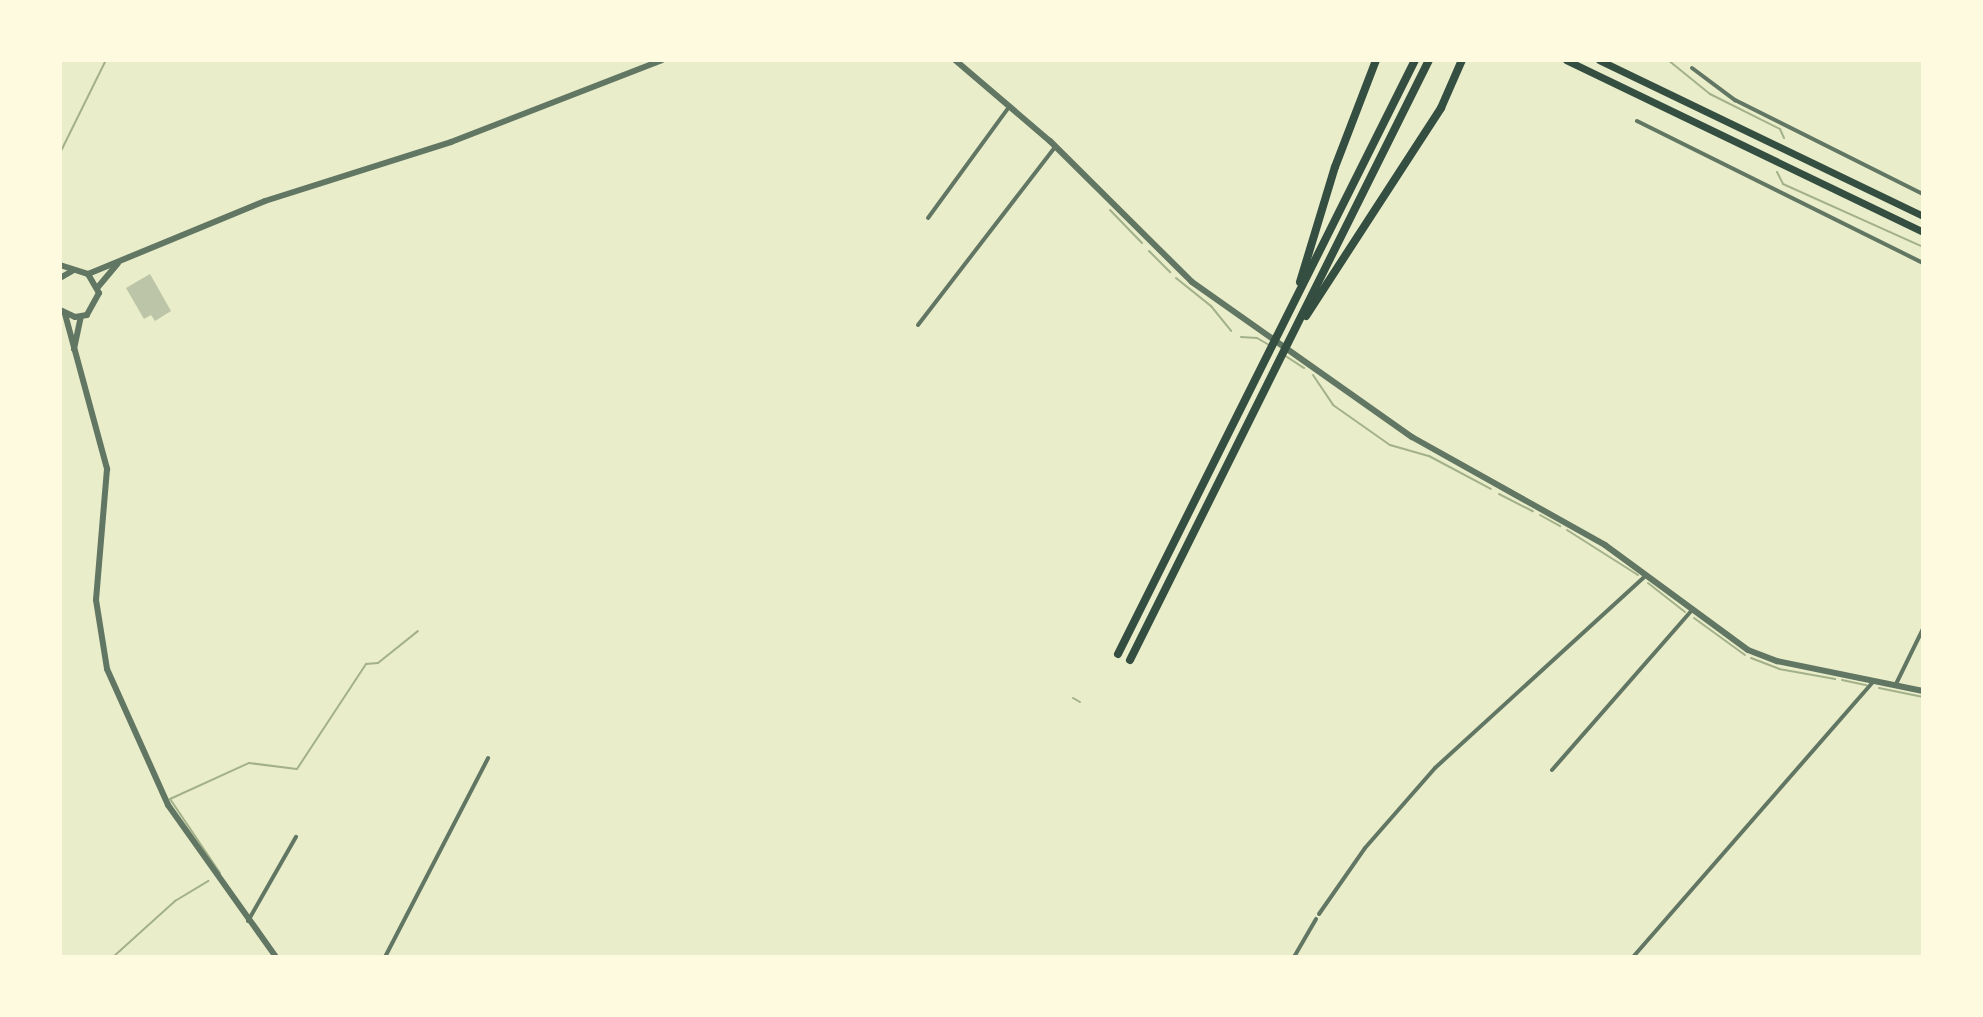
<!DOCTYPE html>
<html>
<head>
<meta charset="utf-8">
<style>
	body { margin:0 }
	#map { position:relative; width:1983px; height:1017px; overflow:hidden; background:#e9edc9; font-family:"Alegreya Sans",sans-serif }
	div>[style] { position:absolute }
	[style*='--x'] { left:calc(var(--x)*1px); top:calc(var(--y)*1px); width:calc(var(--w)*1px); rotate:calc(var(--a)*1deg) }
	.stream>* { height:2px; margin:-1px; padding:0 1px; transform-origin:1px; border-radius:1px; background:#a3b18a }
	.building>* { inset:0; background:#bcc5a7 }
	.minor>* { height:4px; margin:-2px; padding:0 2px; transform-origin:2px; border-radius:2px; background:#617663 }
	.tertiary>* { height:6px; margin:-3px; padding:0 3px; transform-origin:3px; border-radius:3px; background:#617663 }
	.trunk>* { height:7px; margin:-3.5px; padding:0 3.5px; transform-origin:3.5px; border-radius:3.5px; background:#344e41 }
	.motorway>* { height:8px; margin:-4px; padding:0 4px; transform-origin:4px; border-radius:4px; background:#344e41 }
	span { translate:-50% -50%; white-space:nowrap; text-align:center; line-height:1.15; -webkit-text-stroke:6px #fefae0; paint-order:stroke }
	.frame { position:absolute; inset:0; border:62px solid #fefae0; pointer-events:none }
</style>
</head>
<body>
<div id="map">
	<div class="stream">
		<div style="--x:1668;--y:60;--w:54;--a:39"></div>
		<div style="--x:1710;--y:94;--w:78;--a:26.6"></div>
		<div style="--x:1780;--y:129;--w:10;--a:66"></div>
		<div style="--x:60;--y:153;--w:104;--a:-63.7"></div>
		<div style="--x:1777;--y:172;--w:13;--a:63"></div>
		<div style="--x:1783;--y:184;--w:154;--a:24.2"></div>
		<div style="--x:1110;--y:210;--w:46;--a:45.9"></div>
		<div style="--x:1149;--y:251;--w:30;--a:45"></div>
		<div style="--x:1176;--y:278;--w:45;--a:38.7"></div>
		<div style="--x:1211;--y:306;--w:32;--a:51"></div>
		<div style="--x:1241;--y:337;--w:16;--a:4"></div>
		<div style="--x:1257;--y:338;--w:14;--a:30"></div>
		<div style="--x:1284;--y:355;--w:24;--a:33"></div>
		<div style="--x:1313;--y:375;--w:36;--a:56"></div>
		<div style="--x:1333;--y:405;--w:70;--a:35.1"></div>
		<div style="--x:1390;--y:445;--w:41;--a:15.8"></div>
		<div style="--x:1429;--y:456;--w:70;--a:28"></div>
		<div style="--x:1499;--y:494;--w:38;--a:27"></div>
		<div style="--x:1540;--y:515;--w:23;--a:29"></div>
		<div style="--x:1567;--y:530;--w:84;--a:32.4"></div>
		<div style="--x:1648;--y:583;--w:47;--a:38.1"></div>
		<div style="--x:1694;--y:618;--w:63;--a:36"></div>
		<div style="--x:1751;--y:658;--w:30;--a:21"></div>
		<div style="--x:1779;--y:669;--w:57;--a:10.1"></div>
		<div style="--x:1842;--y:680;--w:25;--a:12"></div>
		<div style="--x:1879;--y:688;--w:45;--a:11.6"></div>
		<div style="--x:1073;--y:698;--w:8;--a:30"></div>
		<div style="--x:220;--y:873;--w:89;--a:-124"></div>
		<div style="--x:170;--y:799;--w:87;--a:-24.5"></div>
		<div style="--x:249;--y:763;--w:48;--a:7.1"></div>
		<div style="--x:297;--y:769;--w:126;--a:-56.7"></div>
		<div style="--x:366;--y:664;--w:12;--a:-5"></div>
		<div style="--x:378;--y:663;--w:51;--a:-38.7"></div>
		<div style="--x:113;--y:957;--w:84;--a:-42.1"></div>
		<div style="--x:175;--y:901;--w:39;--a:-31"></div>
	</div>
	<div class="building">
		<div style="clip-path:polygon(150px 274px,171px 311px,155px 321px,151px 315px,144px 319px,126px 288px)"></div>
	</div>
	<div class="minor">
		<div style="--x:1692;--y:68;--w:54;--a:36.7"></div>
		<div style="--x:1735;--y:100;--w:210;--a:26.6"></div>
		<div style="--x:1637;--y:121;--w:319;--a:26.4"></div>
		<div style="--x:928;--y:218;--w:137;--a:-53.9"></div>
		<div style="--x:918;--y:325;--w:225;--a:-52.4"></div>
		<div style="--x:1896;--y:684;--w:61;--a:-63.9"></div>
		<div style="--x:1552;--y:770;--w:213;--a:-48.8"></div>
		<div style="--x:1319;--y:914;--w:80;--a:-55.1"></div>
		<div style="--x:1365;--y:848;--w:106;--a:-48.8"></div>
		<div style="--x:1435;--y:768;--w:286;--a:-42.4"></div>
		<div style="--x:248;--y:921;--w:97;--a:-60.3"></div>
		<div style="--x:385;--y:957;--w:224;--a:-62.6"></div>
		<div style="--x:1294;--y:957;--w:44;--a:-59.9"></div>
		<div style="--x:1633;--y:957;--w:366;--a:-48.9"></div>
	</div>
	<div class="tertiary">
		<div style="--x:955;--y:60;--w:125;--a:40.5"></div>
		<div style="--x:1050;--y:141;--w:200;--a:44.8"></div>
		<div style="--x:1192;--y:282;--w:269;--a:35.2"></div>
		<div style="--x:1412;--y:437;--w:221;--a:29.2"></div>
		<div style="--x:1605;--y:545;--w:177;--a:36.3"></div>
		<div style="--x:1748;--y:650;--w:31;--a:21"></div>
		<div style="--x:1777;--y:661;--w:149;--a:11.6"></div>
		<div style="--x:60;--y:265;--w:29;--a:18"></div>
		<div style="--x:88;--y:274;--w:22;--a:60"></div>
		<div style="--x:99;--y:293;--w:25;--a:119"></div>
		<div style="--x:87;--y:315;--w:12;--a:171"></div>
		<div style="--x:75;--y:317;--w:17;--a:-155"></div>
		<div style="--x:88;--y:274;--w:191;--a:-22.4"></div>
		<div style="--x:265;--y:201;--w:195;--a:-17.6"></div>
		<div style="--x:451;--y:142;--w:226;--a:-21.2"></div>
		<div style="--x:60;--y:278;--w:14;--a:-30"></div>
		<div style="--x:98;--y:287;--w:31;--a:-50"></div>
		<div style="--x:65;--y:314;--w:161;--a:74.8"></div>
		<div style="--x:107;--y:469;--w:131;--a:94.8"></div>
		<div style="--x:96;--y:600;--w:70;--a:80.9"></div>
		<div style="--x:107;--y:669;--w:149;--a:65.8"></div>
		<div style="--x:168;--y:805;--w:186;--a:54.6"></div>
		<div style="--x:74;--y:349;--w:33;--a:-78"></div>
	</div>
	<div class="trunk">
		<div style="--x:1566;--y:60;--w:396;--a:25.7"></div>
		<div style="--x:1599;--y:60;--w:360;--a:25.7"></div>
	</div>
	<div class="motorway">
		<div style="--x:1300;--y:282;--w:120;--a:-73.1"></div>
		<div style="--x:1335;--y:167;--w:115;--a:-69"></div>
		<div style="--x:1306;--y:316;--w:248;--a:-57"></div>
		<div style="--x:1441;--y:108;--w:52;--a:-66.4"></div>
		<div style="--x:1118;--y:654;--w:664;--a:-63.43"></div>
		<div style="--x:1130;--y:660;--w:670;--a:-63.51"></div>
	</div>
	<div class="frame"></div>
</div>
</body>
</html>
